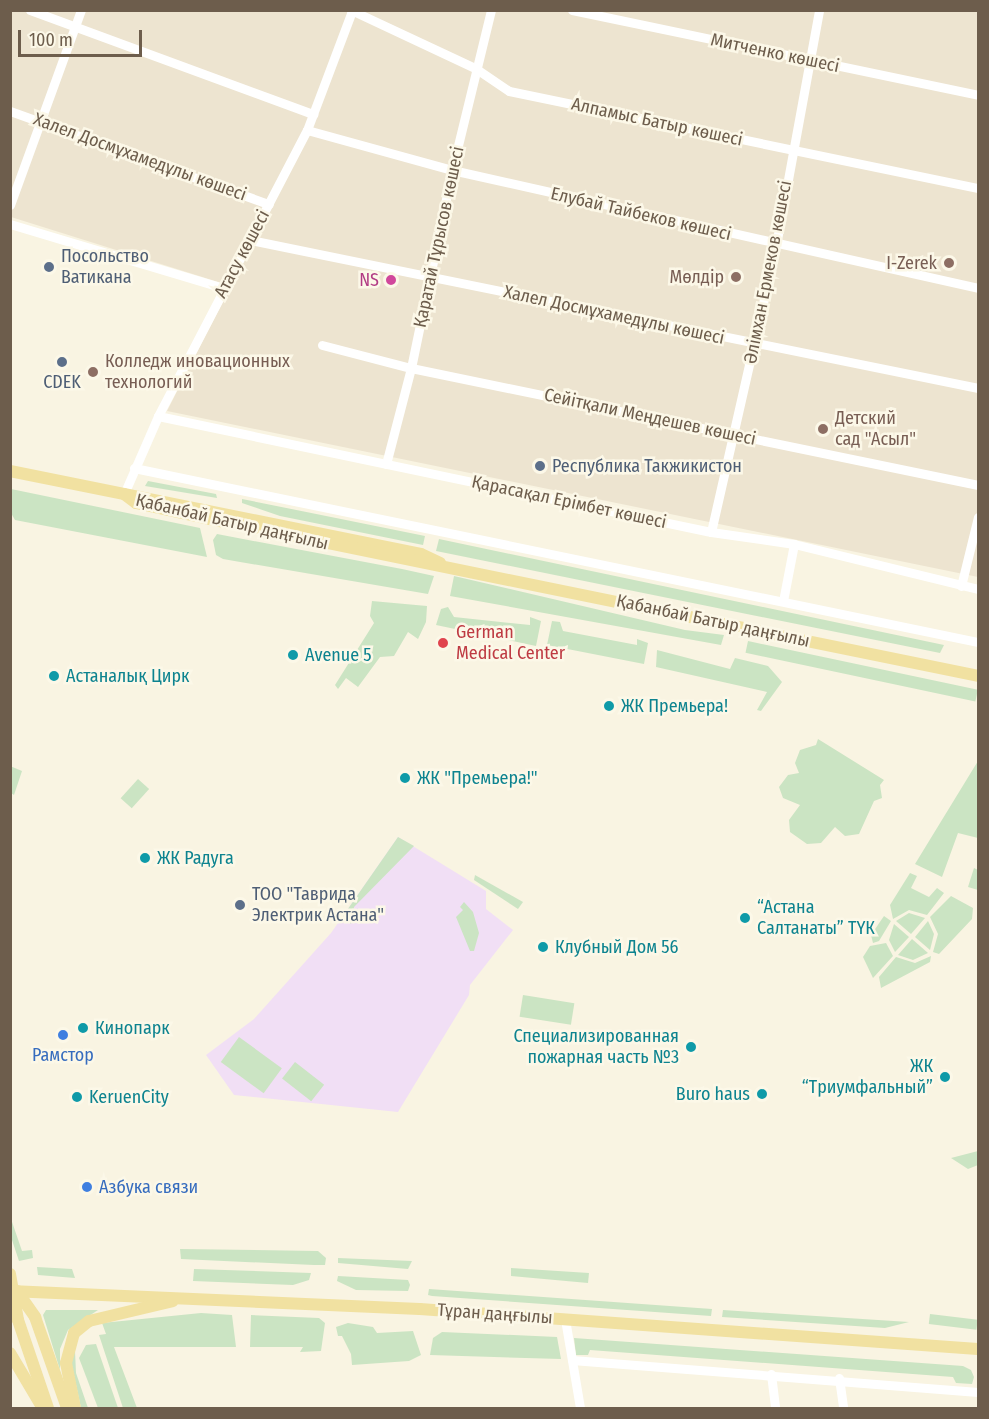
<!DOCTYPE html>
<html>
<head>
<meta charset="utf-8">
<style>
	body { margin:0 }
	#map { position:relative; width:989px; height:1419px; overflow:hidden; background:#f9f4e2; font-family:"Fira Sans Condensed",sans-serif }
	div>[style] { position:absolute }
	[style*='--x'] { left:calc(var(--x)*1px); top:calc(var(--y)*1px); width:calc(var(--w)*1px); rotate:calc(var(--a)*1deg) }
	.residential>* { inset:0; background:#ede4d0 }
	.education>* { inset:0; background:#f1dff5 }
	.green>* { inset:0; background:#cbe4c3; transform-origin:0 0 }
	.minor>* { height:9px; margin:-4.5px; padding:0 4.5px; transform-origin:4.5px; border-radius:4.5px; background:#fff }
	.major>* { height:12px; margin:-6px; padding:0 6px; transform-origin:6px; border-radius:6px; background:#f1e1a1 }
	.dots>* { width:16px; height:16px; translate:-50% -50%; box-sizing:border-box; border:3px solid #fcf8e8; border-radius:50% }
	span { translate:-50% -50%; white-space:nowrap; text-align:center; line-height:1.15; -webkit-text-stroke:5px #fcf8e8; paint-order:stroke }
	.street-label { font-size:18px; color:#6d5d4c }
	.service-label { font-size:18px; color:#4e5e75 }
	.left { translate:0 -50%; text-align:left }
	.education-label { font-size:18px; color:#785e54 }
	.right { translate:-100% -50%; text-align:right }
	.hotel-label { font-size:18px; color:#b23c85 }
	.health-label { font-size:18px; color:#be3a42 }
	.culture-label { font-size:18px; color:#0d838f }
	.shop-label { font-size:18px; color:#366cbe }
	.frame { position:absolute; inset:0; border:12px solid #6d5d4c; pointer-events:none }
	.scale { position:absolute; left:18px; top:30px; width:124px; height:27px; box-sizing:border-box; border:3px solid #6d5d4c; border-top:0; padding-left:8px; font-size:18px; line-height:21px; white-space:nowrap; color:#6d5d4c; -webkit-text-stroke:4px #fcf8e8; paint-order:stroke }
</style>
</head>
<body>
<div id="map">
	<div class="residential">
		<div style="clip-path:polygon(10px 11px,978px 11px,978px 577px,167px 411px,231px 286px,11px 217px)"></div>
	</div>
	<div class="education">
		<div style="clip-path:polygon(398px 837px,486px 891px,486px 909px,513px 930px,470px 985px,469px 995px,398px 1112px,234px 1095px,206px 1055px,254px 1019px,331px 933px)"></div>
	</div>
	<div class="green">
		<div style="clip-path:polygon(148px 481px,216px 494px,217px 498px,145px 486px)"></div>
		<div style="clip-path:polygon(11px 489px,200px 528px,207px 557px,15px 520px,11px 513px)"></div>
		<div style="clip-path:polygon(242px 499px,425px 536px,423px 545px,280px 516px,242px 503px)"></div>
		<div style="clip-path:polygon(217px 534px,402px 569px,434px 576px,428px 594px,223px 559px,216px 555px,213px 540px)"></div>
		<div style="clip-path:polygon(439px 539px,944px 645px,940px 653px,436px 551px)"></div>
		<div style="clip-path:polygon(454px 576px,685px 630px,724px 635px,721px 645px,450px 596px)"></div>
		<div style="clip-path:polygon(372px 601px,427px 606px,426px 622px,418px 639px,408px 632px,394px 656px,380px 657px,358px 687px,346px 678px,338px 689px,335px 685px,374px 623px,370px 616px)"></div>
		<div style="clip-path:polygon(448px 607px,454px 617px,530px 625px,530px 617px,541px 621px,536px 646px,436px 625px,441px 609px)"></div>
		<div style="clip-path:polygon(552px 621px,560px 622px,563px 631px,637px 645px,637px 639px,648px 643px,644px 664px,547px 645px)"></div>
		<div style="left:748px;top:641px;width:235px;height:12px;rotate:12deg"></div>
		<div style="clip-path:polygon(657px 650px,730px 669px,735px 658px,768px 666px,782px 682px,761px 711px,757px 710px,767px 692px,656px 667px)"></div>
		<div style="clip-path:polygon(818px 739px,884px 780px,880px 785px,882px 798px,874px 801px,859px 834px,845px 836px,835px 827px,821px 843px,807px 844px,790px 832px,789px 820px,800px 805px,783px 798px,779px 787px,788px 775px,799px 773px,795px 763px,800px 750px,816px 745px)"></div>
		<div style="clip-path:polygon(978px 761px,978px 838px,958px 833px,942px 877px,915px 864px)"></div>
		<div style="clip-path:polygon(10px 766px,22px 771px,14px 795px,11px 793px)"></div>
		<div style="left:138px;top:779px;width:15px;height:26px;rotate:42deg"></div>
		<div style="clip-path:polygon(398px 837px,414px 846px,354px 907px,351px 924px,343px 916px)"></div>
		<div style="clip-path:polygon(974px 868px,978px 870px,978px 890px,968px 887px)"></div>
		<div style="clip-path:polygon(910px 873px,917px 876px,911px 888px,929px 897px,937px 888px,944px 893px,927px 915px,909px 910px,893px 919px,890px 905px)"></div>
		<div style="clip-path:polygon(475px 875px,523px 902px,518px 909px,474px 880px)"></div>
		<div style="clip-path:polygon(951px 896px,973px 908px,972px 919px,939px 954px,933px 952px,938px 934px,930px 917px)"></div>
		<div style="clip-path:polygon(464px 902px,473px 912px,479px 933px,474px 951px,470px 951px,456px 917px,463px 910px,460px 907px)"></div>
		<div style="clip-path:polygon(909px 913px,925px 918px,911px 934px,896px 921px)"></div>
		<div style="clip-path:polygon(884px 916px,891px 921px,879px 941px,873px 943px,871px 935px)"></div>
		<div style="clip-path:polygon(928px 921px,934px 934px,930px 950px,915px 937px)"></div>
		<div style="clip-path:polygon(894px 924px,909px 937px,895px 952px,889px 940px)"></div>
		<div style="clip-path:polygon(912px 939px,928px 953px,913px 960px,898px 955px)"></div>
		<div style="clip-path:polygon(886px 943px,893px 956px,873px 978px,863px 957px,870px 946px)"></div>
		<div style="clip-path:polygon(931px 956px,930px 962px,881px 988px,879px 977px,896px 957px,915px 963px)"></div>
		<div style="left:523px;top:995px;width:52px;height:22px;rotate:9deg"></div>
		<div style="left:239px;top:1037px;width:53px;height:31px;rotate:36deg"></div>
		<div style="left:295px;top:1062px;width:37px;height:21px;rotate:38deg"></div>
		<div style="clip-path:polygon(978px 1151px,978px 1165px,968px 1169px,951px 1158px)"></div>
		<div style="clip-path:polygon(10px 1216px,22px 1251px,32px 1250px,33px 1258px,19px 1261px,11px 1237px)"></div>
		<div style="clip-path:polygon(180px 1249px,318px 1251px,326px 1258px,325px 1265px,314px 1265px,181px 1259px)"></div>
		<div style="clip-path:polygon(338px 1258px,412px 1261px,408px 1269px,338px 1263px)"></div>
		<div style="clip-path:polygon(37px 1267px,72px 1269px,75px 1278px,38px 1275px)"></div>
		<div style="clip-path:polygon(511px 1268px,589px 1273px,588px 1283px,511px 1276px)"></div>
		<div style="clip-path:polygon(194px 1269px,311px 1273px,309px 1280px,293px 1285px,193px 1281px)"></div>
		<div style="clip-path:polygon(338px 1276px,408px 1280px,410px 1285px,408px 1291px,356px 1290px,337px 1281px)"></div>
		<div style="clip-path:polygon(429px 1289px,712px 1309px,711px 1316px,432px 1296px,428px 1295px)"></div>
		<div style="clip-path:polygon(46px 1310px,98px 1310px,68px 1330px,60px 1349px,60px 1370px,43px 1315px)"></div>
		<div style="clip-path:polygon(723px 1310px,909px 1322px,885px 1328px,722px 1317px)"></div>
		<div style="clip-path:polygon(201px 1313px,232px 1315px,236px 1347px,114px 1347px,137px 1408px,123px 1408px,99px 1335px,106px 1334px,102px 1323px)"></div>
		<div style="left:930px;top:1314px;width:48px;height:10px;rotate:7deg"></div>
		<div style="clip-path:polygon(251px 1315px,319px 1318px,325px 1323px,321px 1351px,300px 1352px,303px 1347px,250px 1347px)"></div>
		<div style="clip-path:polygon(348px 1323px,373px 1327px,377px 1333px,413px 1331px,421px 1355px,409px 1361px,352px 1365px,351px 1354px,342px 1336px,338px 1336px,336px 1327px)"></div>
		<div style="clip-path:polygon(442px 1332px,557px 1337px,561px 1359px,430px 1355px,433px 1338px)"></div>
		<div style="clip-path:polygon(574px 1338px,963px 1366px,971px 1370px,974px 1377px,972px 1384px,956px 1383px,953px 1377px,590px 1350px,588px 1355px,576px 1355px)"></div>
		<div style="clip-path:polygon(96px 1344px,118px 1408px,98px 1408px,79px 1358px,86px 1345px)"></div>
		<div style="clip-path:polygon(75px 1351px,76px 1373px,88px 1408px,81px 1408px,70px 1357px)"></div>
	</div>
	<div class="minor">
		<div style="--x:30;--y:10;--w:302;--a:20.2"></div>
		<div style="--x:351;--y:10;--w:137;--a:25.1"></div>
		<div style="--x:475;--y:68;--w:41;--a:34.1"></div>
		<div style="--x:509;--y:91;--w:479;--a:11.7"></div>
		<div style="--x:572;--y:10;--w:415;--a:11.8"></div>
		<div style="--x:10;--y:111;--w:275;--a:19.8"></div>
		<div style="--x:307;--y:130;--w:150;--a:15.4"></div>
		<div style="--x:452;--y:170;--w:539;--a:12.64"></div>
		<div style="--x:10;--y:205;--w:208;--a:-70"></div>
		<div style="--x:10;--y:224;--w:222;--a:16.7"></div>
		<div style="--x:250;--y:240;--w:743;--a:11.49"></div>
		<div style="--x:322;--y:345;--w:92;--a:14.5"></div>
		<div style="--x:411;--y:368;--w:579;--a:11.66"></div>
		<div style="--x:158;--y:416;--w:565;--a:11.85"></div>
		<div style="--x:711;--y:532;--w:84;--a:8.2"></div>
		<div style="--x:794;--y:544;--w:189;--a:13.7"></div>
		<div style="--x:386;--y:464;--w:99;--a:-75.4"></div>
		<div style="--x:411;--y:368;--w:202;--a:-78.3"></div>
		<div style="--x:452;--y:170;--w:165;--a:-76.3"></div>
		<div style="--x:134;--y:468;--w:862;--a:11.65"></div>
		<div style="--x:124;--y:494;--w:85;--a:-66.4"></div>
		<div style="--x:158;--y:416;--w:322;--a:-62.5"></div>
		<div style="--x:307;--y:130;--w:127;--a:-69.3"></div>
		<div style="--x:711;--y:532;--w:294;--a:-77.2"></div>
		<div style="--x:776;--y:245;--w:239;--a:-79.6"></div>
		<div style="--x:961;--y:586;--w:71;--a:-76.2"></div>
		<div style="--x:783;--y:601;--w:58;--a:-79.1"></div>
		<div style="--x:565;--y:1319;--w:90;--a:80.4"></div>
		<div style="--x:572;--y:1360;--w:407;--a:4.5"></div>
		<div style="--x:771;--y:1374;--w:34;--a:83"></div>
		<div style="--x:839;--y:1378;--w:30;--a:82"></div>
	</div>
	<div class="major">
		<div style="--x:10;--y:471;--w:419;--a:11.4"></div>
		<div style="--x:421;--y:554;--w:21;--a:25"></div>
		<div style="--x:124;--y:494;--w:15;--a:37"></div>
		<div style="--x:136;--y:503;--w:76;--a:12.2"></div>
		<div style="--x:210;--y:519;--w:784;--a:11.55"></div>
		<div style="--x:10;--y:1274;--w:47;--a:80.1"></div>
		<div style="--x:18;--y:1320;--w:93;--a:71.2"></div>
		<div style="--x:10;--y:1291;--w:410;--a:2.5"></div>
		<div style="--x:420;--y:1309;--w:559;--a:4.1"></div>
		<div style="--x:17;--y:1291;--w:32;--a:55"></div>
		<div style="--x:35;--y:1317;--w:96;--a:70.6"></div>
		<div style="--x:10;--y:1353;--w:63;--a:59.3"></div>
		<div style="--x:75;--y:1408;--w:46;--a:-101.3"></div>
		<div style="--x:66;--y:1363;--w:31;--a:-75"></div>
		<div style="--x:74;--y:1333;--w:19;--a:-39"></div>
		<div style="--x:89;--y:1321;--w:86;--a:-13.4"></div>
	</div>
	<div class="dots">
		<div style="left:949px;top:263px;background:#8d6e63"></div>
		<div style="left:49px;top:267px;background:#5c6f8a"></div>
		<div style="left:736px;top:277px;background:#8d6e63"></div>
		<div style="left:391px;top:280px;background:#d1479c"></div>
		<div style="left:62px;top:362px;background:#5c6f8a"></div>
		<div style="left:93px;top:372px;background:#8d6e63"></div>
		<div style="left:823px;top:429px;background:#8d6e63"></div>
		<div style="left:540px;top:466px;background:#5c6f8a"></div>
		<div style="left:443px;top:643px;background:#e0444e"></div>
		<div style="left:293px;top:655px;background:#0f9aa8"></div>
		<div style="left:54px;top:676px;background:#0f9aa8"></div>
		<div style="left:609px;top:706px;background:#0f9aa8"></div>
		<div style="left:405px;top:778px;background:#0f9aa8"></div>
		<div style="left:145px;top:858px;background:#0f9aa8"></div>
		<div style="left:240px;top:905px;background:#5c6f8a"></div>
		<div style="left:745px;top:918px;background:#0f9aa8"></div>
		<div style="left:543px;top:947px;background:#0f9aa8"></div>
		<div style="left:83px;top:1028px;background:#0f9aa8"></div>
		<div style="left:63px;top:1035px;background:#3f7fe0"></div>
		<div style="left:691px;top:1047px;background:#0f9aa8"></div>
		<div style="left:945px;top:1077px;background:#0f9aa8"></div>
		<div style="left:762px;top:1094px;background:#0f9aa8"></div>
		<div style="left:77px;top:1097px;background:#0f9aa8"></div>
		<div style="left:87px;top:1187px;background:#3f7fe0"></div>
	</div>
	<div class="street-label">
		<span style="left:775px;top:53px;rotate:12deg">Митченко көшесі</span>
		<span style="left:657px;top:122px;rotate:12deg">Алпамыс Батыр көшесі</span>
		<span style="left:140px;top:157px;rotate:20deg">Халел Досмұхамедұлы көшесі</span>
		<span style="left:641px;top:214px;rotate:13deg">Елубай Тайбеков көшесі</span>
		<span style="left:439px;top:237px;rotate:-78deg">Қаратай Тұрысов көшесі</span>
		<span style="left:242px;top:254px;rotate:-62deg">Атасу көшесі</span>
		<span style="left:768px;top:272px;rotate:-79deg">Әлімхан Ермеков көшесі</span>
		<span style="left:614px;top:315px;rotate:12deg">Халел Досмұхамедұлы көшесі</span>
		<span style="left:650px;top:417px;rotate:12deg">Сейітқали Меңдешев көшесі</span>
		<span style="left:569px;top:502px;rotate:12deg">Қарасақал Ерімбет көшесі</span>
		<span style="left:232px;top:522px;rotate:13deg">Қабанбай Батыр даңғылы</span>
		<span style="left:713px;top:621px;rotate:12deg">Қабанбай Батыр даңғылы</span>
		<span style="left:495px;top:1314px;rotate:4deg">Тұран даңғылы</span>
	</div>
	<div class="service-label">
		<span class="left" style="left:61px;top:267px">Посольство<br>Ватикана</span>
		<span style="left:62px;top:382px">CDEK</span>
		<span class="left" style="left:552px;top:466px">Республика Такжикистон</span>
		<span class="left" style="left:252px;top:905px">ТОО "Таврида<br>Электрик Астана"</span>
	</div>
	<div class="education-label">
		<span class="right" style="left:937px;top:263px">I-Zerek</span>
		<span class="right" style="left:724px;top:277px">Мөлдір</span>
		<span class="left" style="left:105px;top:372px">Колледж иновационных<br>технологий</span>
		<span class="left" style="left:835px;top:429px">Детский<br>сад "Асыл"</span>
	</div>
	<div class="hotel-label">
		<span class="right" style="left:379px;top:280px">NS</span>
	</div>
	<div class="health-label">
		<span class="left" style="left:456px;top:643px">German<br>Medical Center</span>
	</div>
	<div class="culture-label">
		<span class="left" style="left:305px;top:655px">Avenue 5</span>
		<span class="left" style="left:66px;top:676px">Астаналық Цирк</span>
		<span class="left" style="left:621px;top:706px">ЖК Премьера!</span>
		<span class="left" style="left:417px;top:778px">ЖК "Премьера!"</span>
		<span class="left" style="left:157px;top:858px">ЖК Радуга</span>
		<span class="left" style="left:757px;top:918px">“Астана<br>Салтанаты” ТҮК</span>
		<span class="left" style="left:555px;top:947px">Клубный Дом 56</span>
		<span class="left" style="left:95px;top:1028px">Кинопарк</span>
		<span class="right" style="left:679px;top:1047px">Специализированная<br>пожарная часть №3</span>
		<span class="right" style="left:933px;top:1077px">ЖК<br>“Триумфальный”</span>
		<span class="right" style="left:750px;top:1094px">Buro haus</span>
		<span class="left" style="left:89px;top:1097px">KeruenCity</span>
	</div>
	<div class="shop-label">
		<span style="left:63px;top:1055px">Рамстор</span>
		<span class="left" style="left:99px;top:1187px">Азбука связи</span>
	</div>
	<div class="frame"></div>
	<div class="scale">100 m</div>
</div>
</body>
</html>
